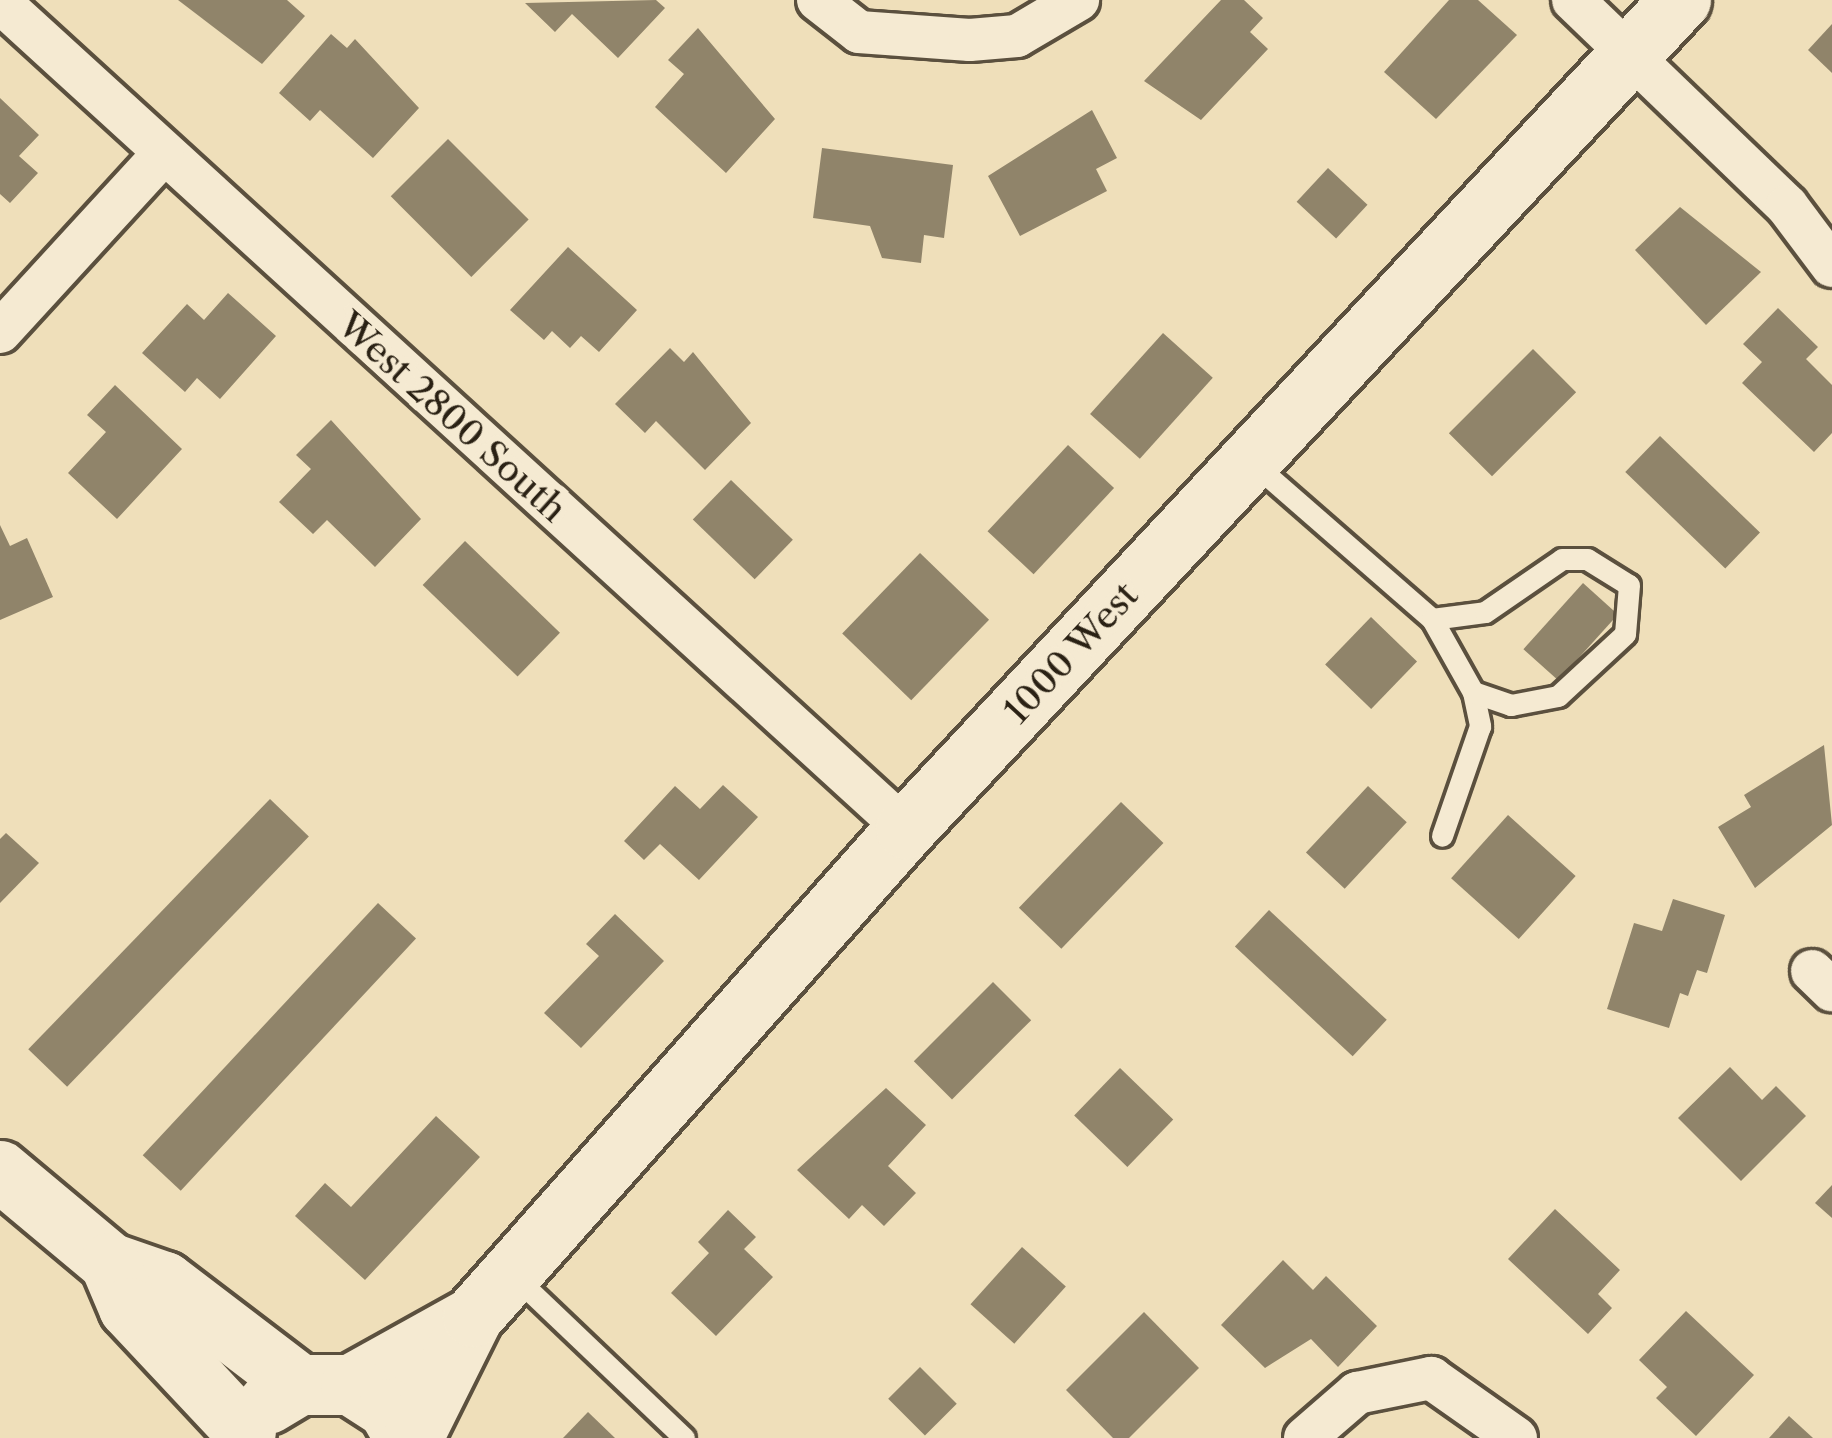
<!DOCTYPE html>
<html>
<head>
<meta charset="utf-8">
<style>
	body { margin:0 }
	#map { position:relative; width:1832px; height:1438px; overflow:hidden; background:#efdfba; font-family:"Libre Caslon Text",serif }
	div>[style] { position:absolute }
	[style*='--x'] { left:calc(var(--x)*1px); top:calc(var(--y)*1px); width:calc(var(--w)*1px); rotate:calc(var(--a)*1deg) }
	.building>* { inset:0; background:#90846a; transform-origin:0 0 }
	.roads { filter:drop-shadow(3px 0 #5b503e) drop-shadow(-3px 0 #5b503e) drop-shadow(0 3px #5b503e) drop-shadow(0 -3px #5b503e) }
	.lane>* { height:21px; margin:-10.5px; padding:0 10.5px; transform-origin:10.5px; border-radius:10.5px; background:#f5ead2 }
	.street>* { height:42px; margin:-21px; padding:0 21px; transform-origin:21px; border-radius:21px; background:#f5ead2 }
	.secondary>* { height:60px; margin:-30px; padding:0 30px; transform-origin:30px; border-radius:30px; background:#f5ead2 }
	span { translate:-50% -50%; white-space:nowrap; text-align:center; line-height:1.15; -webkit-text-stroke:12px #f5ead2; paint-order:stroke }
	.street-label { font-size:36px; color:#2a2114 }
</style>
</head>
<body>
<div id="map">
	<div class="building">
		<div style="clip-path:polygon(178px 0,287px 0,305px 16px,262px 64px)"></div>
		<div style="clip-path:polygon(656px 0,665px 8px,618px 58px,572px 14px,555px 32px,525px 3px)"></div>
		<div style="clip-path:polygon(1221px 0,1244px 0,1263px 18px,1250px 32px,1268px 49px,1201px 120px,1144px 81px)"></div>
		<div style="clip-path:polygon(1449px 0,1478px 0,1517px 35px,1436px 119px,1384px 72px)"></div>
		<div style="clip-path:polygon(1832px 24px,1832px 73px,1808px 50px)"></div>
		<div style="clip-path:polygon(698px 28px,775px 119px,726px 173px,655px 107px,684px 74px,668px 60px)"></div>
		<div style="clip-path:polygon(331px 34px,347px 48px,355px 39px,419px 108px,373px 158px,320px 110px,310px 121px,279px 93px)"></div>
		<div style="clip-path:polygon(0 98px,39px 135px,19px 156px,38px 173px,10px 203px,0 194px)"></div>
		<div style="clip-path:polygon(1092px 110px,1117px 158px,1096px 169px,1107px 191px,1020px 236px,988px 176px)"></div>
		<div style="left:448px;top:139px;width:114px;height:81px;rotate:45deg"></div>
		<div style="clip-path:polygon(822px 148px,953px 165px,944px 238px,924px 235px,921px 263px,882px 258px,870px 226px,813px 218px)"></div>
		<div style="left:1328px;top:168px;width:54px;height:46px;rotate:43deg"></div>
		<div style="clip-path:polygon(1680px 207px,1761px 272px,1706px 325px,1635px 250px)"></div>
		<div style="clip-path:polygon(568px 247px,637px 310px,599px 352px,581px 336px,570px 348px,552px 331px,544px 340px,510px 310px)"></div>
		<div style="clip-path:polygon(228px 293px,276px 336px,220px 399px,197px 378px,185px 392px,142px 353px,187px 304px,204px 320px)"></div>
		<div style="clip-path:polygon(1778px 308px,1818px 347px,1806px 359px,1832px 385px,1832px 433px,1814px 452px,1742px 383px,1762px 362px,1743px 344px)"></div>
		<div style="left:1163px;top:333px;width:67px;height:109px;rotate:42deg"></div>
		<div style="clip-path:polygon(670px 348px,684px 362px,693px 352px,751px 423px,705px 470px,656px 421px,645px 433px,615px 404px)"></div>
		<div style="left:1533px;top:349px;width:61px;height:119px;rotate:45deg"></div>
		<div style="clip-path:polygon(115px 385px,182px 449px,117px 519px,68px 473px,106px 432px,87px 415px)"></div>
		<div style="clip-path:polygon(331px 420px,421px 519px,375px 567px,327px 520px,313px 534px,279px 502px,311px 469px,296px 455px)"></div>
		<div style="left:1660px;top:436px;width:139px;height:50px;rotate:44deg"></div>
		<div style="left:1068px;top:445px;width:63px;height:118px;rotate:43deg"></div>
		<div style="left:731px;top:480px;width:86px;height:55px;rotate:44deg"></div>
		<div style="clip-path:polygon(0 525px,10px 546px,27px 538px,53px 597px,0 620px)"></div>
		<div style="left:465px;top:541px;width:132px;height:61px;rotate:44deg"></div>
		<div style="left:920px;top:553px;width:96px;height:112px;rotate:44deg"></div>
		<div style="left:1583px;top:583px;width:47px;height:89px;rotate:42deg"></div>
		<div style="left:1371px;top:617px;width:64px;height:66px;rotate:44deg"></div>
		<div style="clip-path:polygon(1824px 745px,1832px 825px,1755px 888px,1718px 827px,1751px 807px,1744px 795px)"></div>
		<div style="clip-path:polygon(723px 785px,758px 817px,699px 880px,660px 844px,644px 860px,624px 841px,675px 786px,700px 809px)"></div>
		<div style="left:1368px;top:786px;width:53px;height:91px;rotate:43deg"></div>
		<div style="left:270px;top:799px;width:54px;height:348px;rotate:44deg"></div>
		<div style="left:1121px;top:802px;width:59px;height:147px;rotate:44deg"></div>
		<div style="left:1508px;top:815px;width:91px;height:85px;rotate:42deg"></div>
		<div style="clip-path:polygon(6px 833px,39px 863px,0 903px,0 839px)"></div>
		<div style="clip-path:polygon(1673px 899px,1725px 915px,1707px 973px,1697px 970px,1688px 996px,1680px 993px,1669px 1028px,1607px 1009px,1634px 923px,1662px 931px)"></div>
		<div style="left:378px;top:903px;width:52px;height:345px;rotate:43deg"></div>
		<div style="left:1269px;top:910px;width:161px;height:50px;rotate:43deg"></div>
		<div style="clip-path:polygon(615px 914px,664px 961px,581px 1048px,544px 1013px,599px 956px,586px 944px)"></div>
		<div style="left:993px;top:982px;width:54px;height:112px;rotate:45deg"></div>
		<div style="clip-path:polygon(1730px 1067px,1762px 1100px,1776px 1086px,1806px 1116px,1741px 1181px,1678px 1118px)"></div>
		<div style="left:1120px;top:1068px;width:74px;height:66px;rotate:44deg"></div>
		<div style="clip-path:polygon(886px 1088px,926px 1125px,888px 1166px,916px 1193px,884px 1226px,862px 1205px,849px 1219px,797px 1170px)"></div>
		<div style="clip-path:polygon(436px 1116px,480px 1157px,365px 1280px,295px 1216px,325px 1183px,351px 1207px)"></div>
		<div style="clip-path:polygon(1832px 1185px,1832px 1218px,1815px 1203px)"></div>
		<div style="clip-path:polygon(1555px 1209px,1620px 1270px,1598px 1294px,1612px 1308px,1588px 1334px,1508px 1259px)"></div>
		<div style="clip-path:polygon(728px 1210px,756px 1237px,744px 1249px,773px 1277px,716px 1336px,671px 1293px,709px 1253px,698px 1242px)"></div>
		<div style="left:1022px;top:1247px;width:59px;height:77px;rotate:42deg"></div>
		<div style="clip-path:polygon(1283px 1260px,1313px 1290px,1326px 1276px,1377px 1326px,1338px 1367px,1311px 1339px,1265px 1368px,1221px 1325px)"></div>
		<div style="clip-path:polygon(1686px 1311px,1754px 1375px,1696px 1436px,1656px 1398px,1667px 1387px,1639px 1360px)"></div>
		<div style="clip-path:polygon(1144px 1312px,1199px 1368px,1129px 1438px,1113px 1438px,1066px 1390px)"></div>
		<div style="left:920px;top:1367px;width:52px;height:45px;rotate:45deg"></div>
		<div style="clip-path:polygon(588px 1412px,615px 1438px,563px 1438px)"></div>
		<div style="clip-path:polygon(1789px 1416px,1813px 1438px,1769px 1438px)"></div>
	</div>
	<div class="roads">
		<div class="lane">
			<div style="--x:1253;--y:463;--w:237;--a:41.1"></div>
			<div style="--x:1432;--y:619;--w:84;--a:60.7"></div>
			<div style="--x:1473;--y:692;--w:35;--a:78"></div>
			<div style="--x:1480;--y:726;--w:116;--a:109.1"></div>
			<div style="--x:1432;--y:619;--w:53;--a:-7.5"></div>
			<div style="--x:1485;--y:612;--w:93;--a:-34.5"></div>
			<div style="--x:1562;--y:559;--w:25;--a:0"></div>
			<div style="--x:1587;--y:559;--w:49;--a:31.8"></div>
			<div style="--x:1629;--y:585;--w:49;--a:94.7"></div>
			<div style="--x:1625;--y:634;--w:91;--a:137.2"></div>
			<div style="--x:1558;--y:696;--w:48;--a:169.2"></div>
			<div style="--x:1511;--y:705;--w:40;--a:-161.1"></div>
			<div style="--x:513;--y:1275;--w:236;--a:43.6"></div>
		</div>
		<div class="street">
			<div style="--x:818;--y:0;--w:52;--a:38"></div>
			<div style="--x:859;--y:32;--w:111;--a:4.1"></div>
			<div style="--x:970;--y:40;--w:47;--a:-4.9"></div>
			<div style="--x:1017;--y:36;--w:71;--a:-30.5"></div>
			<div style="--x:1573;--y:0;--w:297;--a:43.9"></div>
			<div style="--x:1787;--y:206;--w:75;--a:53.1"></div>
			<div style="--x:0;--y:2;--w:1227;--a:42.39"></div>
			<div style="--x:0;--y:332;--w:241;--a:-47.5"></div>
			<div style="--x:1812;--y:971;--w:28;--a:44"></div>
			<div style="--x:1305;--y:1438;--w:69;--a:-40.9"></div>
			<div style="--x:1357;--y:1393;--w:76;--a:-11.5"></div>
			<div style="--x:1431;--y:1378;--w:104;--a:35.2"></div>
		</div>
		<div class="secondary">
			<div style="--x:0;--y:1171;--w:143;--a:39.9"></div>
			<div style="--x:110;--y:1263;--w:58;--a:19.1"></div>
			<div style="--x:165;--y:1282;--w:170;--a:37.3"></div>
			<div style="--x:110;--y:1263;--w:49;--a:67.1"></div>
			<div style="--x:129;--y:1308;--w:171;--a:46.9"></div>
			<div style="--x:351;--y:1385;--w:140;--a:-29.1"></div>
			<div style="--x:268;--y:1404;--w:37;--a:-31"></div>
			<div style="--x:300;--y:1385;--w:51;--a:0"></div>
			<div style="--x:351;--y:1385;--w:44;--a:33"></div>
			<div style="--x:388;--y:1409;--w:34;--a:60"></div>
			<div style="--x:413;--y:1438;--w:135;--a:-63.6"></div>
			<div style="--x:473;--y:1317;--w:652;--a:-48.42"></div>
			<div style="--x:906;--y:829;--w:1135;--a:-46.93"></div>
		</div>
	</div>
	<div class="street-label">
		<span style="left:452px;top:417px;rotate:42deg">West 2800 South</span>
		<span style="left:1071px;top:653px;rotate:-47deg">1000 West</span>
	</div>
</div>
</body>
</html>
